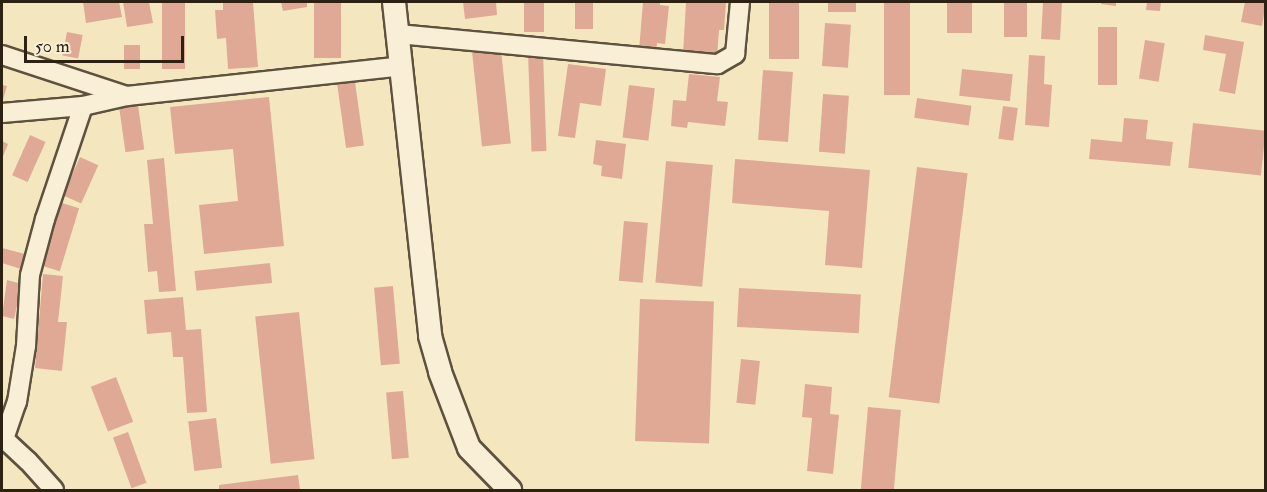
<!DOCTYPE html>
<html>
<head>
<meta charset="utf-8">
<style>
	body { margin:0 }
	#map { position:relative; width:1267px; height:492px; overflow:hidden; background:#f4e7c0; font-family:"IM FELL Double Pica",serif }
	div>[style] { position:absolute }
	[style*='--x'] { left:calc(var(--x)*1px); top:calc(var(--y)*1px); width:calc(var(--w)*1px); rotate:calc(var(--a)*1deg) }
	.building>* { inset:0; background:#e0a996; transform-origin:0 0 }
	.roads { filter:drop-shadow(2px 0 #5e523e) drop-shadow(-2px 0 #5e523e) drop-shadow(0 2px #5e523e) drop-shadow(0 -2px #5e523e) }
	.minor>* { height:18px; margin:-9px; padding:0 9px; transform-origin:9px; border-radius:9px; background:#f8efd6 }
	.tertiary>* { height:22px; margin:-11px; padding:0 11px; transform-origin:11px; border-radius:11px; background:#f8efd6 }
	span { translate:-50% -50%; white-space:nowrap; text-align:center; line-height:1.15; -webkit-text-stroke:5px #f8efd6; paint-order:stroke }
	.frame { position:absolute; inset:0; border:3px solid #2c2113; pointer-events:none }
	.scale { position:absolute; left:24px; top:36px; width:160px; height:27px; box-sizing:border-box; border:3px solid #2c2113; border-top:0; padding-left:8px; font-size:18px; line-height:21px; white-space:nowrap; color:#2c2113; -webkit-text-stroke:4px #f8efd6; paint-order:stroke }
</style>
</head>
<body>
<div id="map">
	<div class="building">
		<div style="clip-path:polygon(83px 2px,119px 2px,122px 17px,86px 23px)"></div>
		<div style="clip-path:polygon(123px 2px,149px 2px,153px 23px,127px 27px)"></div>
		<div style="left:162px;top:2px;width:23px;height:67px"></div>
		<div style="clip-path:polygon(223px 2px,253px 2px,258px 67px,228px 69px,226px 38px,217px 39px,215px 10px,223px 10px)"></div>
		<div style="clip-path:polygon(281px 2px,307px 2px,307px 7px,283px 11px)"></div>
		<div style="left:314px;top:2px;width:27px;height:56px"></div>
		<div style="clip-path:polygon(463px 2px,496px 2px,497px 15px,465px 19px)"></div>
		<div style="left:524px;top:2px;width:20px;height:30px"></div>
		<div style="left:575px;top:2px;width:18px;height:27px"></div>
		<div style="clip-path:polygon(643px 2px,660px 2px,660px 5px,669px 6px,665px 44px,657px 43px,656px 52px,639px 50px)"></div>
		<div style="clip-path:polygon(686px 2px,726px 2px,724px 30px,719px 30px,717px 57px,683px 54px)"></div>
		<div style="left:769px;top:2px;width:30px;height:57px"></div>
		<div style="left:828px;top:2px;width:28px;height:10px"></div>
		<div style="left:884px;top:2px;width:26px;height:93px"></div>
		<div style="left:947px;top:2px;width:25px;height:31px"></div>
		<div style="left:1004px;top:2px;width:23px;height:35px"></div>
		<div style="left:1043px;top:2px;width:19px;height:37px;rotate:3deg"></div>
		<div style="clip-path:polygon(1101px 2px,1116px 2px,1116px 6px,1101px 4px)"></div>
		<div style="clip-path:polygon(1147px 2px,1161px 2px,1160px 11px,1146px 10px)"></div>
		<div style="clip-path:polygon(1245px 2px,1266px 2px,1262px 26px,1241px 22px)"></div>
		<div style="left:825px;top:23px;width:26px;height:43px;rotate:4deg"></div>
		<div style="left:1098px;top:27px;width:19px;height:58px"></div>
		<div style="left:67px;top:32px;width:16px;height:24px;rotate:11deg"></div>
		<div style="clip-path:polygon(1205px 35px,1244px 42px,1235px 94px,1219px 91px,1226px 54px,1203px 50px)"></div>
		<div style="left:1145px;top:40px;width:20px;height:39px;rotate:9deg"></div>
		<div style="left:124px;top:45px;width:16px;height:24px"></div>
		<div style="left:501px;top:50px;width:94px;height:29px;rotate:84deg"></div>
		<div style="left:543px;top:52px;width:99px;height:15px;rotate:88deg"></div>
		<div style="clip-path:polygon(1029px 55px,1045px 56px,1044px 84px,1052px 85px,1049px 127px,1025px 125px)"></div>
		<div style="clip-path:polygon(568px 64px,606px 69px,601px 106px,580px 103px,575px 138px,558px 136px)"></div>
		<div style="left:962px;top:69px;width:51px;height:27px;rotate:6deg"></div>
		<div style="left:763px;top:70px;width:30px;height:70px;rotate:4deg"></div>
		<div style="clip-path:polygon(689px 74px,720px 77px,717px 101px,728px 102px,725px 126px,688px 122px,687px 128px,671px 126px,673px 100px,686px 101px)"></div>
		<div style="left:355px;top:82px;width:64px;height:18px;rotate:82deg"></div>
		<div style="clip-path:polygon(2px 85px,7px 86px,2px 103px)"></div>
		<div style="left:629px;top:85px;width:26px;height:53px;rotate:7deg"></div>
		<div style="left:823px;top:94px;width:26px;height:58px;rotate:4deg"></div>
		<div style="clip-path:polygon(269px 97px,284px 246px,204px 254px,199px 205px,238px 201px,233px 149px,175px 154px,170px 107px)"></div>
		<div style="left:917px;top:98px;width:55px;height:20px;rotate:8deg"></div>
		<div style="left:138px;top:105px;width:45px;height:19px;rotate:82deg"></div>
		<div style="left:1003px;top:106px;width:15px;height:33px;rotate:8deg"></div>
		<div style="clip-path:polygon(1124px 118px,1148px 120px,1146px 139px,1173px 142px,1170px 166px,1089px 159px,1091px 139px,1122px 142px)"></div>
		<div style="left:1193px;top:123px;width:73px;height:45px;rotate:6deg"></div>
		<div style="left:30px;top:135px;width:17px;height:44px;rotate:24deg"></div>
		<div style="clip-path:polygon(596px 140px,626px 144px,622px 179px,601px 176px,602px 166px,593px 164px)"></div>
		<div style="clip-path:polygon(2px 141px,8px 144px,2px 159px)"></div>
		<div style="left:80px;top:157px;width:20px;height:42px;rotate:24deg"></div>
		<div style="clip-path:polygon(164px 158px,176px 291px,159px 292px,157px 271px,148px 272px,144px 224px,153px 224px,147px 160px)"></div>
		<div style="clip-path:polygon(735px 159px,870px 170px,862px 268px,825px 265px,829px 211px,732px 203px)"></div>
		<div style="left:666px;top:161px;width:47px;height:122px;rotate:5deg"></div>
		<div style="left:917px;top:167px;width:51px;height:232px;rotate:7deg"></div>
		<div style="left:59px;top:202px;width:21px;height:66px;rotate:17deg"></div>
		<div style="left:624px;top:221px;width:24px;height:60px;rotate:5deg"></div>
		<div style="clip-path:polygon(2px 248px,25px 254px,21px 269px,2px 263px)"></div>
		<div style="left:270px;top:263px;width:20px;height:76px;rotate:84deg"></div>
		<div style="clip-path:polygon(43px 274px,63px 276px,58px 322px,67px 322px,62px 371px,35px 368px)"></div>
		<div style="clip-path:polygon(7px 280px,22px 284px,14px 319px,2px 316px)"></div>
		<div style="left:393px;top:286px;width:78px;height:19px;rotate:85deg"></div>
		<div style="left:739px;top:288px;width:122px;height:39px;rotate:3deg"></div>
		<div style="clip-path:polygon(183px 297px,186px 330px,201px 329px,207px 412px,187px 413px,183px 357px,173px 357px,171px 332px,147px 334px,144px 300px)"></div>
		<div style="left:640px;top:299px;width:74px;height:142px;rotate:2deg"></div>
		<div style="left:299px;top:312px;width:148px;height:44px;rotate:84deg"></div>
		<div style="left:741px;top:359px;width:19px;height:44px;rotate:6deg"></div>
		<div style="left:116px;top:377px;width:48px;height:27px;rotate:69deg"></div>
		<div style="clip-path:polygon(805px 384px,832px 387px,830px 414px,839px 415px,833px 474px,807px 471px,812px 418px,802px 417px)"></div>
		<div style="left:403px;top:391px;width:67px;height:17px;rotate:85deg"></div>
		<div style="left:868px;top:407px;width:33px;height:83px;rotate:5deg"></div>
		<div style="left:216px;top:418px;width:50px;height:28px;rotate:83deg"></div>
		<div style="left:128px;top:432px;width:54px;height:16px;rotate:70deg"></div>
		<div style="clip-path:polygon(298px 475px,300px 490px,219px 490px,219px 485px)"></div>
	</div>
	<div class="roads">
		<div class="minor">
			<div style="--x:398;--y:34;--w:321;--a:5.4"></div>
			<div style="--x:718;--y:64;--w:20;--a:-30"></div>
			<div style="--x:735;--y:54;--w:52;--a:-84.5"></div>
			<div style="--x:2;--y:55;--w:132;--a:18.2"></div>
			<div style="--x:2;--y:113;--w:81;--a:-4.9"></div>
			<div style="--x:83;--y:106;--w:45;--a:-12.8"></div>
			<div style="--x:127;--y:96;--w:276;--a:-6.2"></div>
			<div style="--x:2;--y:437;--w:35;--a:43"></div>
			<div style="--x:28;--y:461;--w:39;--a:48"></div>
			<div style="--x:4;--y:439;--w:39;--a:-71"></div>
			<div style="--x:17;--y:402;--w:57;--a:-80.9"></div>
			<div style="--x:26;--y:346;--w:71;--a:-86.8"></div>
			<div style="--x:30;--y:275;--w:58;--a:-75"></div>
			<div style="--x:45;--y:219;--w:119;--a:-71.4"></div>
		</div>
		<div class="tertiary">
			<div style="--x:394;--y:2;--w:336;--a:83.8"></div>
			<div style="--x:430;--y:336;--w:37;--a:74"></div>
			<div style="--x:440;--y:372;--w:81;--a:69.1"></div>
			<div style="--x:469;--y:448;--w:59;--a:45.7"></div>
		</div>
	</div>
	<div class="frame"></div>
	<div class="scale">50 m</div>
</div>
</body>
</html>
